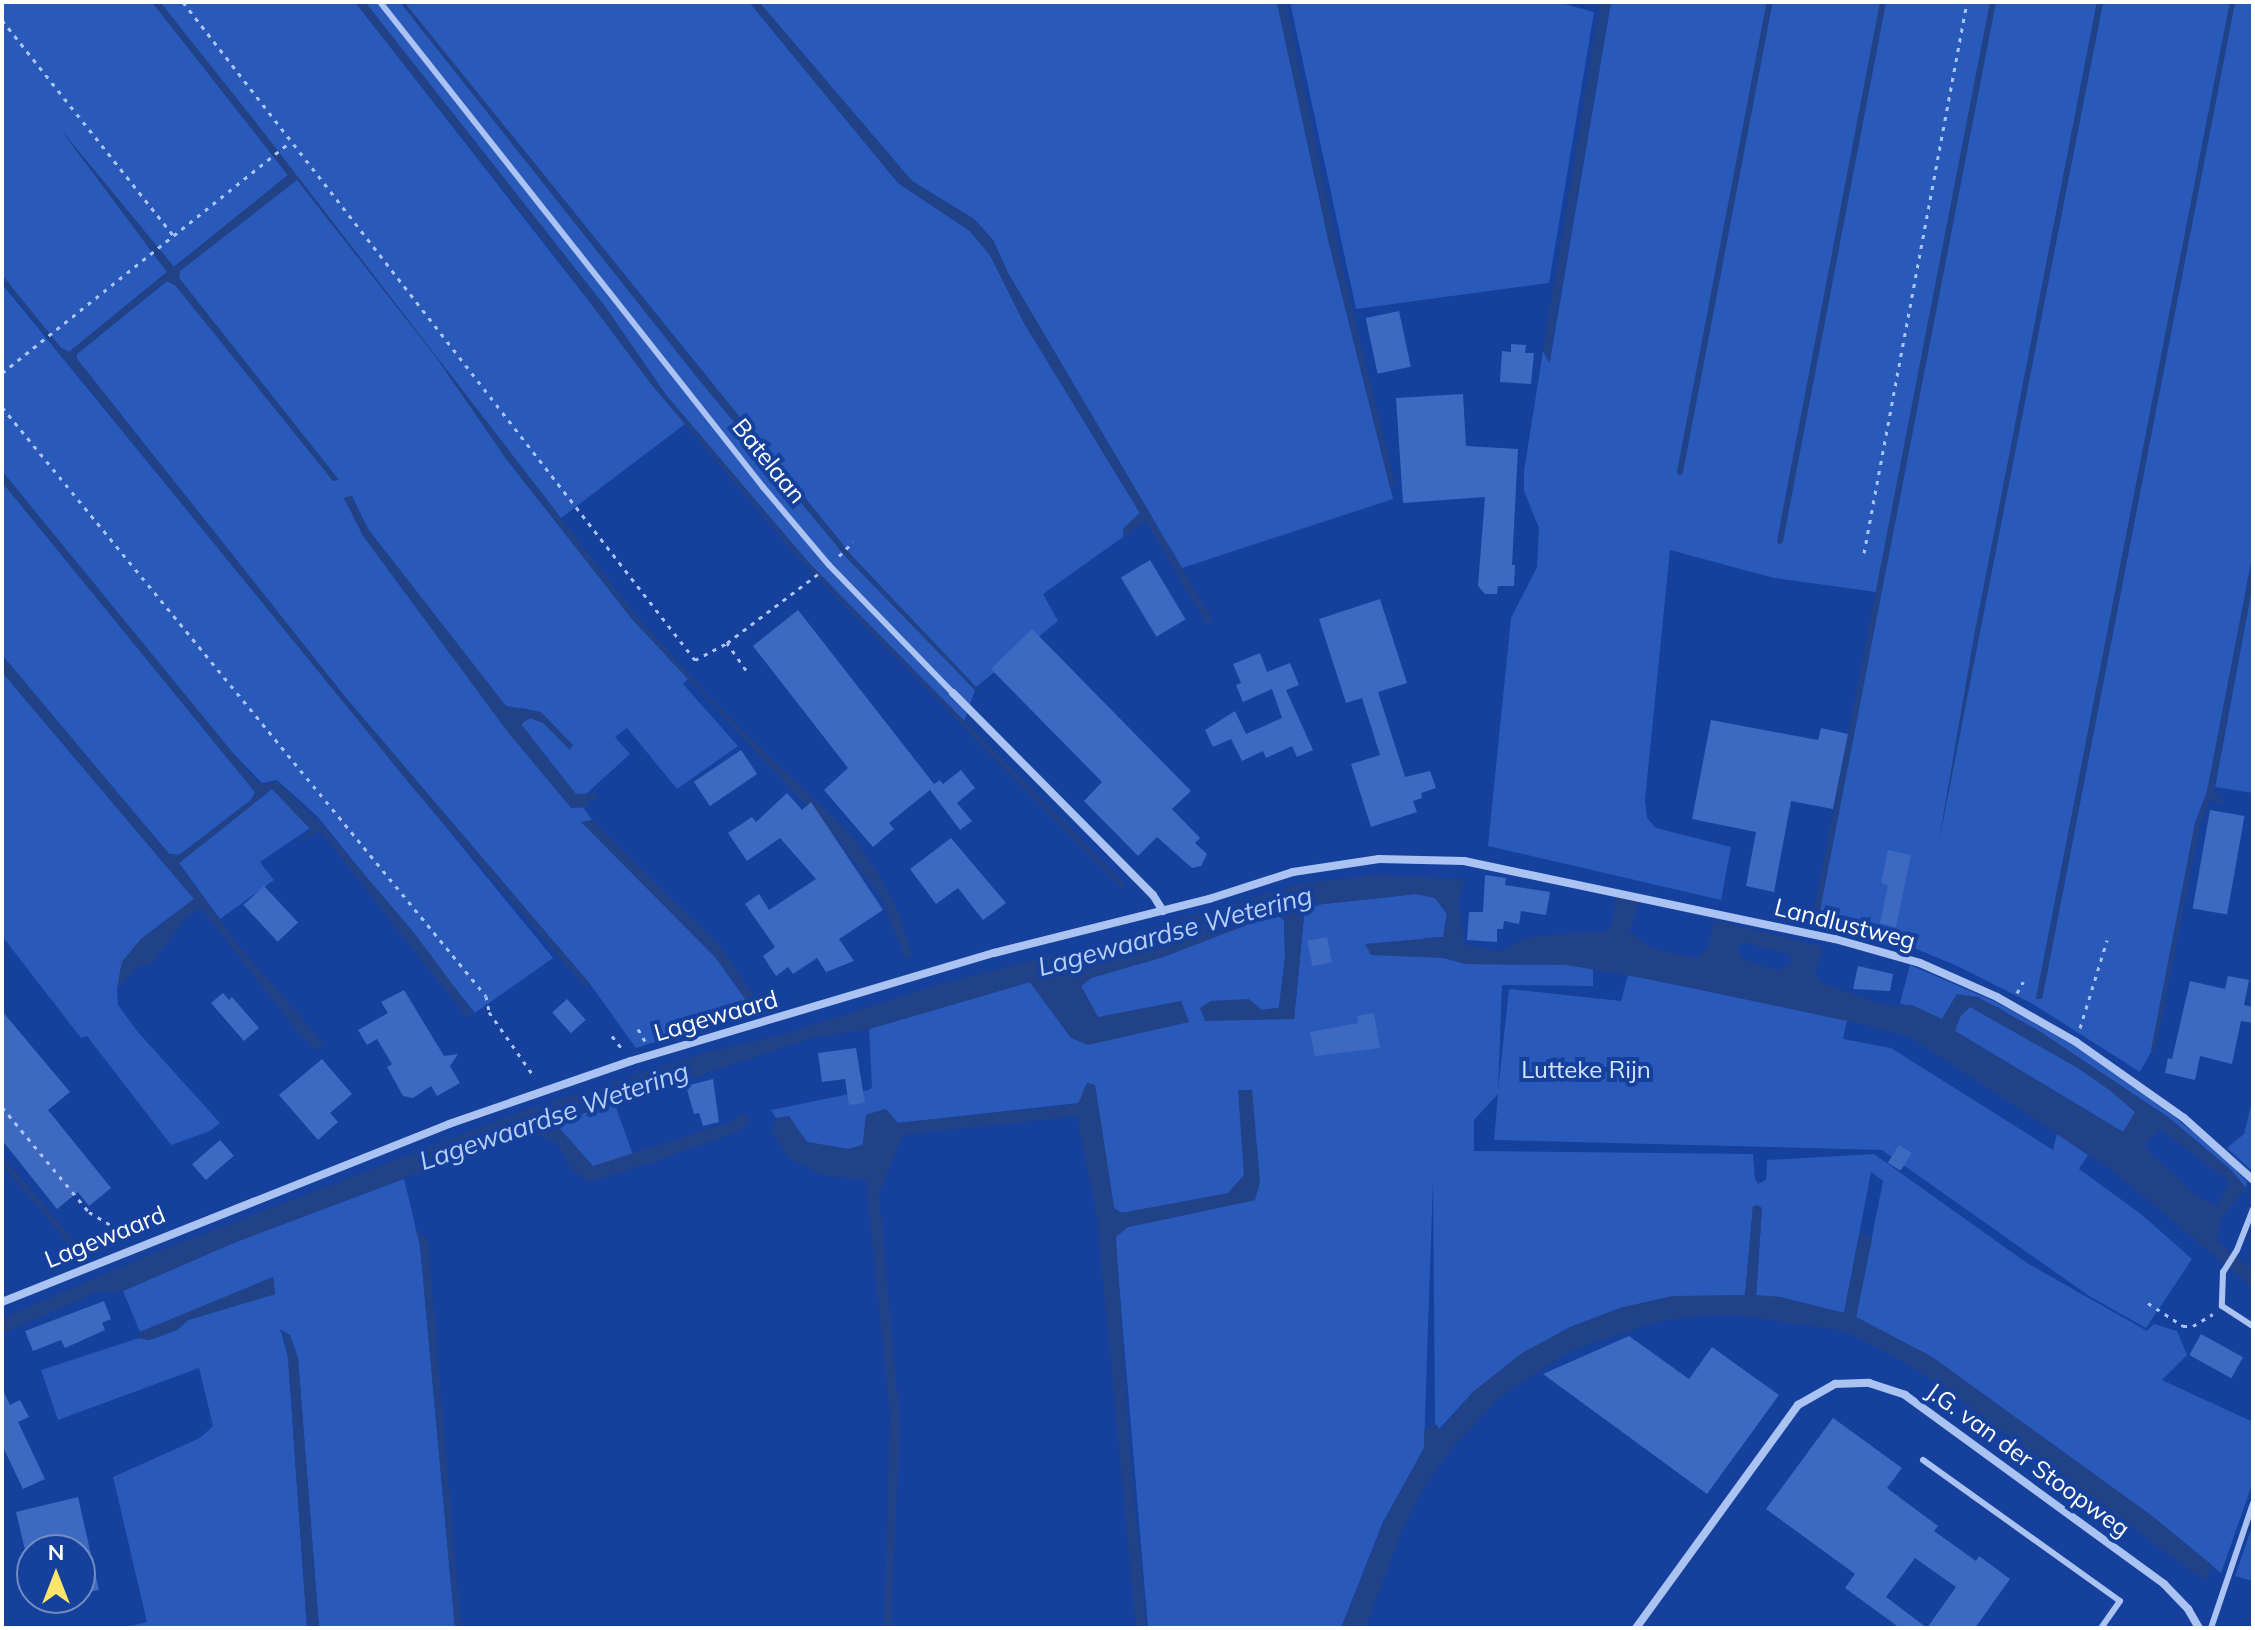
<!DOCTYPE html>
<html>
<head>
<meta charset="utf-8">
<style>
	body { margin:0 }
	#map { position:relative; width:2255px; height:1630px; overflow:hidden; background:#15409b; font-family:Mulish,sans-serif }
	div>[style] { position:absolute }
	[style*='--x'] { left:calc(var(--x)*1px); top:calc(var(--y)*1px); width:calc(var(--w)*1px); rotate:calc(var(--a)*1deg) }
	.green>* { inset:0; background:#2959b9 }
	.water>* { inset:0; background:#224287 }
	.stream>* { height:6px; margin:-3px; padding:0 3px; transform-origin:3px; border-radius:3px; background:#224287 }
	.building>* { inset:0; background:#3e69c1; transform-origin:0 0 }
	.path>* { height:3px; margin-top:-1.5px; transform-origin:0; background:repeating-linear-gradient(90deg,#abc3f3 0 4px,transparent 0 10px) }
	.service>* { height:6px; margin:-3px; padding:0 3px; transform-origin:3px; border-radius:3px; background:#abc3f3 }
	.minor>* { height:8px; margin:-4px; padding:0 4px; transform-origin:4px; border-radius:4px; background:#abc3f3 }
	span { translate:-50% -50%; white-space:nowrap; text-align:center; line-height:1.15; -webkit-text-stroke:8px #15409b; paint-order:stroke }
	.street-label { font-size:24px; color:#fff }
	.park-label { font-size:24px; color:#d2e1fd }
	.water-label { font-size:26px; color:#b7cef9; font-style:italic }
	.frame { position:absolute; inset:0; border:4px solid #fff; pointer-events:none }
	.north { position:absolute; left:16px; top:1534px; width:80px; height:80px; box-sizing:border-box; background:#15409b; border:2px solid #738cc3; border-radius:50%; rotate:0deg; font-size:22px; font-weight:700; line-height:32px; text-align:center; color:#fff }
	.north::after { content:''; display:block; margin:auto; width:28px; height:36px; background:#ffe56c; clip-path:polygon(50% 0,100% 100%,50% 72%,0 100%) }
</style>
</head>
<body>
<div id="map">
	<div class="green">
		<div style="clip-path:polygon(2px 2px,152px 2px,288px 175px,174px 267px,62px 131px,167px 272px,69px 352px,61px 348px,2px 275px)"></div>
		<div style="clip-path:polygon(160px 2px,355px 2px,685px 424px,561px 518px)"></div>
		<div style="clip-path:polygon(365px 2px,400px 2px,696px 376px,847px 558px,975px 690px,964px 722px,809px 563px,666px 395px,604px 305px)"></div>
		<div style="clip-path:polygon(404px 2px,749px 2px,898px 183px,970px 231px,990px 255px,1024px 323px,1140px 513px,1123px 529px,1123px 537px,1043px 594px,1058px 621px,976px 687px,852px 556px)"></div>
		<div style="clip-path:polygon(759px 2px,1277px 2px,1328px 239px,1393px 499px,1182px 568px,1008px 273px,993px 240px,974px 219px,912px 181px)"></div>
		<div style="clip-path:polygon(1290px 2px,1557px 2px,1594px 12px,1549px 283px,1356px 309px)"></div>
		<div style="clip-path:polygon(1611px 2px,2097px 2px,1975px 632px,1940px 836px,2103px 2px,2230px 2px,2036px 999px,2042px 999px,2235px 2px,2253px 2px,2253px 553px,2207px 792px,2195px 823px,2152px 1050px,2140px 1072px,2033px 1004px,1955px 965px,1909px 946px,1815px 921px,1876px 592px,1774px 578px,1670px 550px,1645px 800px,1647px 818px,1656px 828px,1731px 847px,1721px 900px,1488px 846px,1511px 618px,1537px 567px,1539px 528px,1524px 491px,1524px 471px,1543px 351px,1550px 361px)"></div>
		<div style="clip-path:polygon(297px 179px,436px 357px,507px 460px,632px 619px,688px 679px,683px 684px,738px 746px,677px 789px,627px 728px,615px 737px,630px 754px,586px 794px,576px 795px,520px 724px,530px 718px,543px 723px,569px 749px,528px 709px,506px 707px,368px 529px,352px 496px,344px 499px,571px 808px,583px 807px,592px 820px,582px 822px,716px 958px,751px 1007px,757px 1000px,763px 1007px,636px 1048px,590px 984px,346px 698px,77px 359px,77px 354px,167px 281px,175px 285px,338px 480px,179px 278px,180px 271px)"></div>
		<div style="clip-path:polygon(2px 284px,553px 958px,475px 1013px,318px 817px,277px 780px,262px 783px,222px 742px,2px 471px)"></div>
		<div style="clip-path:polygon(2px 482px,255px 792px,251px 800px,179px 855px,169px 854px,2px 655px)"></div>
		<div style="clip-path:polygon(2253px 583px,2253px 793px,2215px 787px)"></div>
		<div style="clip-path:polygon(2px 672px,194px 899px,141px 939px,122px 962px,117px 989px,118px 1005px,137px 1031px,220px 1123px,210px 1131px,171px 1145px,87px 1036px,81px 1038px,2px 936px)"></div>
		<div style="clip-path:polygon(272px 789px,310px 828px,260px 862px,274px 880px,220px 919px,179px 863px)"></div>
		<div style="clip-path:polygon(1416px 894px,1435px 898px,1447px 914px,1443px 937px,1424px 938px,1444px 958px,1466px 964px,1567px 965px,1593px 969px,1593px 986px,1502px 985px,1498px 1091px,1509px 989px,1621px 1001px,1628px 975px,1847px 1020px,1843px 1039px,1891px 1048px,2053px 1150px,2057px 1134px,2088px 1155px,2079px 1169px,2141px 1214px,2192px 1259px,2146px 1328px,2089px 1296px,1882px 1150px,1494px 1140px,1498px 1094px,1474px 1120px,1474px 1151px,1753px 1154px,1755px 1179px,1758px 1184px,1766px 1180px,1767px 1160px,1874px 1154px,2027px 1263px,2147px 1331px,2154px 1324px,2177px 1331px,2187px 1355px,2162px 1380px,2253px 1422px,2253px 1482px,2221px 1573px,2152px 1516px,1932px 1357px,1856px 1317px,1883px 1181px,1871px 1172px,1844px 1313px,1780px 1297px,1756px 1296px,1762px 1208px,1753px 1207px,1745px 1296px,1673px 1296px,1620px 1308px,1474px 1391px,1439px 1429px,1435px 1423px,1433px 1180px,1424px 1448px,1383px 1522px,1341px 1628px,1148px 1628px,1115px 1237px,1128px 1227px,1255px 1200px,1239px 1090px,1244px 1175px,1228px 1194px,1121px 1213px,1114px 1208px,1095px 1085px,1087px 1083px,1079px 1103px,898px 1123px,885px 1109px,866px 1115px,863px 1145px,848px 1149px,806px 1142px,789px 1117px,776px 1118px,771px 1110px,869px 1090px,872px 1087px,869px 1029px,1030px 982px,1071px 1038px,1189px 1022px,1181px 1001px,1097px 1018px,1081px 986px,1091px 978px,1163px 957px,1275px 914px,1284px 920px,1285px 957px,1279px 1008px,1262px 1010px,1211px 1001px,1294px 1019px,1305px 906px)"></div>
		<div style="clip-path:polygon(1910px 965px,1996px 1002px,2078px 1048px,2172px 1115px,2222px 1155px,2247px 1182px,2246px 1188px,2231px 1170px,2168px 1117px,1998px 1007px,1957px 994px,1942px 1019px,1900px 1003px)"></div>
		<div style="clip-path:polygon(1970px 1006px,2078px 1068px,2111px 1091px,2136px 1112px,2123px 1132px,1955px 1031px,1960px 1017px)"></div>
		<div style="clip-path:polygon(2253px 1097px,2253px 1172px,2227px 1148px,2244px 1134px)"></div>
		<div style="clip-path:polygon(614px 1102px,633px 1155px,589px 1170px,555px 1123px)"></div>
		<div style="clip-path:polygon(404px 1179px,420px 1245px,455px 1628px,319px 1628px,298px 1359px,290px 1335px,281px 1331px,288px 1357px,307px 1628px,122px 1628px,147px 1622px,113px 1477px,200px 1438px,213px 1426px,199px 1368px,58px 1420px,41px 1370px,139px 1338px,149px 1340px,177px 1330px,188px 1320px,275px 1294px,273px 1278px,140px 1332px,123px 1291px,231px 1244px)"></div>
		<div style="clip-path:polygon(2253px 1524px,2253px 1581px,2235px 1576px)"></div>
	</div>
	<div class="water">
		<div style="clip-path:polygon(152px 2px,160px 2px,258px 125px,635px 614px,716px 704px,852px 836px,879px 874px,899px 913px,912px 956px,905px 958px,881px 897px,833px 834px,632px 619px,507px 460px,436px 357px,297px 180px,180px 271px,179px 278px,339px 480px,333px 481px,175px 285px,167px 281px,77px 354px,77px 359px,346px 698px,590px 984px,584px 986px,413px 788px,62px 356px,2px 281px,2px 275px,61px 348px,69px 352px,167px 272px,61px 130px,174px 267px,288px 175px)"></div>
		<div style="clip-path:polygon(355px 2px,365px 2px,604px 305px,666px 395px,809px 563px,1126px 885px,1123px 890px,801px 561px,651px 384px,553px 253px)"></div>
		<div style="clip-path:polygon(400px 2px,404px 2px,852px 556px,979px 690px,975px 690px,847px 558px,696px 376px)"></div>
		<div style="clip-path:polygon(749px 2px,759px 2px,912px 181px,974px 219px,993px 240px,1008px 273px,1213px 621px,1206px 623px,1146px 521px,1123px 537px,1123px 529px,1140px 513px,1024px 323px,990px 255px,970px 231px,898px 183px)"></div>
		<div style="clip-path:polygon(1277px 2px,1286px 2px,1339px 254px,1395px 484px,1390px 487px,1328px 239px)"></div>
		<div style="clip-path:polygon(1600px 2px,1611px 2px,1549px 363px,1543px 351px)"></div>
		<div style="clip-path:polygon(2097px 2px,2103px 2px,1939px 841px,1975px 632px)"></div>
		<div style="clip-path:polygon(2230px 2px,2235px 2px,2042px 999px,2036px 999px)"></div>
		<div style="clip-path:polygon(2px 471px,247px 770px,261px 785px,277px 781px,320px 822px,415px 934px,473px 1012px,467px 1018px,320px 831px,296px 844px,311px 830px,272px 789px,179px 863px,238px 945px,324px 1044px,317px 1050px,301px 1036px,201px 908px,188px 916px,152px 963px,137px 968px,117px 989px,122px 962px,141px 939px,194px 899px,2px 672px,2px 655px,169px 854px,180px 855px,251px 800px,255px 792px,2px 482px)"></div>
		<div style="clip-path:polygon(351px 496px,368px 529px,506px 706px,541px 712px,573px 745px,570px 750px,543px 723px,530px 718px,521px 724px,576px 794px,595px 793px,598px 799px,588px 801px,588px 807px,571px 808px,507px 731px,363px 536px,344px 498px)"></div>
		<div style="clip-path:polygon(2253px 553px,2253px 583px,2214px 792px,2227px 804px,2210px 800px,2200px 826px,2155px 1052px,2151px 1050px,2195px 823px,2207px 792px)"></div>
		<div style="clip-path:polygon(592px 820px,719px 945px,757px 1000px,751px 1007px,716px 958px,581px 822px)"></div>
		<div style="clip-path:polygon(evenodd,1374px 875px,1465px 879px,1458px 903px,1465px 944px,1499px 952px,1528px 937px,1607px 931px,1612px 923px,1616px 895px,1639px 902px,1630px 930px,1638px 939px,1657px 950px,1697px 958px,1708px 949px,1714px 920px,1823px 947px,1815px 974px,1821px 983px,1888px 1006px,1912px 1005px,1942px 1019px,1957px 994px,1978px 997px,2041px 1032px,2168px 1117px,2231px 1170px,2246px 1188px,2220px 1219px,2217px 1241px,2253px 1271px,2253px 1288px,2113px 1171px,1912px 1038px,1861px 1024px,1660px 981px,1567px 965px,1466px 964px,1444px 958px,1371px 955px,1365px 944px,1443px 937px,1447px 914px,1435px 898px,1416px 894px,1305px 906px,1294px 1019px,1205px 1021px,1200px 1008px,1211px 1001px,1249px 999px,1262px 1010px,1279px 1008px,1285px 957px,1284px 920px,1275px 914px,1163px 957px,1091px 978px,1081px 986px,1098px 1017px,1181px 1001px,1189px 1022px,1088px 1045px,1071px 1038px,1030px 982px,869px 1029px,812px 1038px,555px 1123px,593px 1166px,727px 1123px,743px 1114px,751px 1120px,739px 1131px,651px 1163px,589px 1182px,571px 1169px,558px 1145px,541px 1135px,479px 1150px,231px 1244px,123px 1291px,97px 1292px,2px 1334px,2px 1318px,157px 1252px,521px 1112px,705px 1053px,781px 1035px,940px 984px,1094px 945px,1300px 884px,1374px 875px,1747px 943px,1788px 954px,1792px 959px,1790px 965px,1777px 970px,1745px 960px,1738px 952px,1738px 944px,1747px 943px,1374px 875px,1970px 1007px,2078px 1068px,2111px 1091px,2135px 1112px,2123px 1132px,1955px 1031px,1960px 1017px,1970px 1007px,1374px 875px,2160px 1129px,2227px 1180px,2227px 1188px,2217px 1206px,2196px 1196px,2146px 1149px,2145px 1144px,2160px 1129px)"></div>
		<div style="clip-path:polygon(1087px 1083px,1095px 1085px,1114px 1208px,1122px 1213px,1228px 1193px,1244px 1175px,1238px 1090px,1252px 1090px,1260px 1182px,1255px 1200px,1128px 1227px,1116px 1237px,1130px 1453px,1147px 1628px,1136px 1628px,1097px 1216px,1077px 1116px,903px 1135px,879px 1193px,900px 1423px,891px 1628px,884px 1628px,890px 1417px,866px 1180px,822px 1175px,789px 1158px,772px 1133px,776px 1118px,789px 1116px,807px 1142px,848px 1149px,863px 1145px,866px 1115px,886px 1109px,898px 1123px,1078px 1104px)"></div>
		<div style="clip-path:polygon(1757px 1205px,1762px 1208px,1756px 1295px,1780px 1297px,1844px 1313px,1860px 1232px,1872px 1239px,1856px 1317px,1932px 1357px,2152px 1516px,2212px 1565px,2205px 1581px,1936px 1382px,1890px 1354px,1844px 1331px,1739px 1315px,1698px 1316px,1656px 1322px,1572px 1350px,1500px 1397px,1454px 1446px,1424px 1487px,1401px 1533px,1365px 1628px,1341px 1628px,1384px 1522px,1424px 1448px,1424px 1431px,1435px 1424px,1439px 1429px,1444px 1426px,1474px 1391px,1522px 1353px,1570px 1327px,1620px 1308px,1673px 1296px,1745px 1295px,1753px 1206px)"></div>
		<div style="clip-path:polygon(415px 1227px,428px 1241px,461px 1628px,455px 1628px,420px 1245px)"></div>
		<div style="clip-path:polygon(273px 1277px,275px 1294px,188px 1320px,177px 1330px,149px 1340px,139px 1338px,140px 1332px)"></div>
		<div style="clip-path:polygon(279px 1329px,290px 1335px,298px 1358px,319px 1628px,307px 1628px,288px 1358px,285px 1338px)"></div>
	</div>
	<div class="stream">
		<div style="--x:1680;--y:472;--w:479;--a:-79.2"></div>
		<div style="--x:1780;--y:541;--w:549;--a:-79.18"></div>
		<div style="--x:1815;--y:921;--w:936;--a:-79.04"></div>
		<div style="--x:2;--y:1160;--w:107;--a:49.9"></div>
	</div>
	<div class="building">
		<div style="left:1399px;top:311px;width:57px;height:34px;rotate:78deg"></div>
		<div style="clip-path:polygon(1511px 344px,1526px 345px,1525px 353px,1534px 353px,1531px 384px,1500px 382px,1502px 351px,1511px 352px)"></div>
		<div style="clip-path:polygon(1463px 394px,1466px 446px,1518px 449px,1512px 565px,1515px 565px,1514px 586px,1498px 586px,1497px 594px,1485px 594px,1478px 586px,1485px 497px,1403px 503px,1396px 398px)"></div>
		<div style="left:1150px;top:560px;width:69px;height:34px;rotate:59deg"></div>
		<div style="clip-path:polygon(1380px 599px,1407px 683px,1378px 692px,1405px 777px,1430px 771px,1436px 788px,1421px 793px,1422px 798px,1413px 801px,1417px 812px,1371px 827px,1351px 764px,1380px 755px,1362px 698px,1346px 703px,1319px 619px)"></div>
		<div style="clip-path:polygon(798px 610px,934px 784px,940px 780px,943px 784px,961px 770px,975px 788px,957px 803px,972px 821px,960px 830px,930px 790px,889px 823px,894px 829px,873px 847px,824px 790px,848px 768px,753px 646px)"></div>
		<div style="clip-path:polygon(1032px 629px,1191px 791px,1172px 809px,1200px 838px,1195px 843px,1207px 854px,1201px 866px,1192px 868px,1157px 837px,1138px 856px,1084px 801px,1102px 782px,991px 669px)"></div>
		<div style="clip-path:polygon(1260px 653px,1267px 672px,1290px 663px,1299px 685px,1286px 690px,1313px 750px,1297px 757px,1292px 746px,1266px 758px,1263px 751px,1242px 761px,1231px 739px,1213px 747px,1205px 730px,1235px 711px,1246px 734px,1282px 718px,1272px 689px,1243px 702px,1236px 685px,1241px 683px,1233px 664px)"></div>
		<div style="clip-path:polygon(1711px 720px,1818px 740px,1821px 728px,1848px 734px,1833px 809px,1791px 801px,1774px 892px,1746px 886px,1756px 832px,1692px 819px)"></div>
		<div style="left:741px;top:750px;width:29px;height:57px;rotate:56deg"></div>
		<div style="clip-path:polygon(787px 793px,802px 810px,811px 802px,883px 910px,839px 939px,854px 961px,826px 972px,817px 958px,793px 974px,788px 967px,776px 976px,763px 956px,775px 947px,745px 904px,759px 894px,769px 910px,816px 879px,780px 838px,747px 861px,728px 833px,752px 817px,756px 822px)"></div>
		<div style="left:2210px;top:810px;width:35px;height:100px;rotate:10deg"></div>
		<div style="clip-path:polygon(951px 838px,1006px 903px,983px 920px,958px 888px,936px 904px,910px 869px)"></div>
		<div style="clip-path:polygon(1888px 850px,1911px 855px,1896px 927px,1880px 923px,1888px 885px,1881px 883px)"></div>
		<div style="clip-path:polygon(1485px 875px,1506px 878px,1505px 885px,1550px 892px,1546px 915px,1521px 911px,1519px 924px,1504px 921px,1503px 929px,1497px 929px,1497px 942px,1467px 940px,1469px 912px,1483px 912px)"></div>
		<div style="left:264px;top:886px;width:50px;height:28px;rotate:47deg"></div>
		<div style="left:1327px;top:937px;width:26px;height:20px;rotate:79deg"></div>
		<div style="clip-path:polygon(1858px 966px,1893px 974px,1890px 991px,1853px 989px)"></div>
		<div style="clip-path:polygon(2228px 976px,2249px 980px,2244px 1005px,2253px 1007px,2253px 1023px,2241px 1021px,2232px 1064px,2200px 1056px,2195px 1080px,2165px 1073px,2168px 1058px,2172px 1059px,2190px 981px,2225px 989px)"></div>
		<div style="clip-path:polygon(404px 990px,444px 1056px,458px 1054px,450px 1066px,460px 1083px,437px 1096px,431px 1086px,413px 1098px,403px 1096px,387px 1067px,392px 1064px,377px 1039px,367px 1045px,358px 1030px,388px 1013px,381px 1002px)"></div>
		<div style="clip-path:polygon(223px 993px,229px 1000px,232px 997px,259px 1028px,244px 1041px,211px 1003px)"></div>
		<div style="left:567px;top:999px;width:28px;height:20px;rotate:48deg"></div>
		<div style="clip-path:polygon(2px 1011px,70px 1092px,48px 1110px,111px 1188px,89px 1206px,78px 1192px,57px 1209px,2px 1140px)"></div>
		<div style="clip-path:polygon(1374px 1013px,1380px 1048px,1315px 1056px,1310px 1032px,1358px 1023px,1357px 1016px)"></div>
		<div style="clip-path:polygon(856px 1048px,865px 1103px,849px 1105px,845px 1079px,822px 1082px,818px 1053px)"></div>
		<div style="clip-path:polygon(322px 1059px,352px 1094px,330px 1113px,338px 1122px,318px 1140px,279px 1095px)"></div>
		<div style="clip-path:polygon(713px 1079px,719px 1122px,703px 1126px,699px 1113px,694px 1114px,686px 1086px)"></div>
		<div style="left:220px;top:1140px;width:21px;height:37px;rotate:49deg"></div>
		<div style="left:1899px;top:1145px;width:15px;height:21px;rotate:32deg"></div>
		<div style="clip-path:polygon(104px 1301px,111px 1319px,102px 1323px,105px 1330px,65px 1348px,61px 1340px,33px 1351px,25px 1331px)"></div>
		<div style="left:2201px;top:1334px;width:48px;height:24px;rotate:29deg"></div>
		<div style="clip-path:polygon(1629px 1336px,1689px 1379px,1712px 1347px,1779px 1395px,1707px 1494px,1543px 1374px)"></div>
		<div style="clip-path:polygon(2px 1388px,10px 1405px,20px 1400px,29px 1417px,18px 1422px,45px 1479px,23px 1489px,2px 1445px)"></div>
		<div style="clip-path:polygon(evenodd,1833px 1418px,1902px 1468px,1887px 1488px,1938px 1526px,1934px 1531px,1976px 1561px,1979px 1556px,2010px 1579px,1975px 1628px,1900px 1628px,1845px 1588px,1855px 1574px,1766px 1509px,1833px 1418px,1915px 1558px,1956px 1587px,1927px 1628px,1886px 1597px,1915px 1558px)"></div>
		<div style="clip-path:polygon(78px 1497px,99px 1590px,80px 1594px,80px 1550px,25px 1550px,16px 1512px)"></div>
	</div>
	<div class="path">
		<div style="--x:183;--y:2;--w:834;--a:52.11"></div>
		<div style="--x:695;--y:660;--w:36;--a:-28"></div>
		<div style="--x:2;--y:20;--w:276;--a:51.5"></div>
		<div style="--x:2;--y:373;--w:369;--a:-38.7"></div>
		<div style="--x:2;--y:407;--w:762;--a:50.59"></div>
		<div style="--x:486;--y:996;--w:16;--a:79"></div>
		<div style="--x:489;--y:1012;--w:80;--a:55.1"></div>
		<div style="--x:1864;--y:553;--w:561;--a:-79.41"></div>
		<div style="--x:839;--y:556;--w:20;--a:-45"></div>
		<div style="--x:746;--y:670;--w:33;--a:-125"></div>
		<div style="--x:727;--y:643;--w:114;--a:-37.2"></div>
		<div style="--x:2017;--y:993;--w:13;--a:-61"></div>
		<div style="--x:713;--y:1011;--w:12;--a:70"></div>
		<div style="--x:2080;--y:1028;--w:92;--a:-72.9"></div>
		<div style="--x:638;--y:1029;--w:16;--a:60"></div>
		<div style="--x:612;--y:1036;--w:16;--a:52"></div>
		<div style="--x:2;--y:1107;--w:136;--a:50.4"></div>
		<div style="--x:89;--y:1212;--w:37;--a:31"></div>
		<div style="--x:121;--y:1231;--w:8;--a:67"></div>
		<div style="--x:2148;--y:1303;--w:42;--a:33.3"></div>
		<div style="--x:2183;--y:1326;--w:10;--a:0"></div>
		<div style="--x:2193;--y:1326;--w:23;--a:-31"></div>
	</div>
	<div class="service">
		<div style="--x:380;--y:2;--w:618;--a:51.7"></div>
		<div style="--x:763;--y:487;--w:102;--a:49.8"></div>
		<div style="--x:829;--y:565;--w:178;--a:45.9"></div>
		<div style="--x:2253;--y:1209;--w:44;--a:111.3"></div>
		<div style="--x:2237;--y:1250;--w:26;--a:122"></div>
		<div style="--x:2223;--y:1272;--w:34;--a:92"></div>
		<div style="--x:2222;--y:1306;--w:37;--a:33"></div>
		<div style="--x:1923;--y:1460;--w:242;--a:35.6"></div>
		<div style="--x:2120;--y:1601;--w:33;--a:125"></div>
		<div style="--x:2211;--y:1628;--w:132;--a:-71.4"></div>
	</div>
	<div class="minor">
		<div style="--x:953;--y:693;--w:284;--a:45.3"></div>
		<div style="--x:1153;--y:895;--w:19;--a:58"></div>
		<div style="--x:2;--y:1302;--w:481;--a:-21.7"></div>
		<div style="--x:449;--y:1124;--w:193;--a:-19.1"></div>
		<div style="--x:631;--y:1061;--w:379;--a:-16.6"></div>
		<div style="--x:994;--y:953;--w:222;--a:-14.1"></div>
		<div style="--x:1209;--y:899;--w:88;--a:-17.8"></div>
		<div style="--x:1293;--y:872;--w:87;--a:-8.6"></div>
		<div style="--x:1379;--y:859;--w:85;--a:1.3"></div>
		<div style="--x:1464;--y:861;--w:379;--a:11.9"></div>
		<div style="--x:1835;--y:939;--w:88;--a:15.8"></div>
		<div style="--x:1920;--y:963;--w:84;--a:23.8"></div>
		<div style="--x:1997;--y:997;--w:91;--a:29.7"></div>
		<div style="--x:2076;--y:1042;--w:132;--a:35.1"></div>
		<div style="--x:2184;--y:1118;--w:93;--a:41.9"></div>
		<div style="--x:1636;--y:1628;--w:276;--a:-54"></div>
		<div style="--x:1798;--y:1405;--w:43;--a:-29.6"></div>
		<div style="--x:1835;--y:1384;--w:34;--a:-2"></div>
		<div style="--x:1869;--y:1383;--w:38;--a:18"></div>
		<div style="--x:1905;--y:1395;--w:321;--a:36.1"></div>
		<div style="--x:2164;--y:1584;--w:35;--a:46"></div>
		<div style="--x:2188;--y:1609;--w:22;--a:60"></div>
	</div>
	<div class="street-label">
		<span style="left:769px;top:461px;rotate:51deg">Batelaan</span>
		<span style="left:1845px;top:924px;rotate:14deg">Landlustweg</span>
		<span style="left:716px;top:1016px;rotate:-16deg">Lagewaard</span>
		<span style="left:105px;top:1237px;rotate:-22deg">Lagewaard</span>
		<span style="left:2028px;top:1460px;rotate:36deg">J.G. van der Stoopweg</span>
	</div>
	<div class="park-label">
		<span style="left:1586px;top:1070px">Lutteke Rijn</span>
	</div>
	<div class="water-label">
		<span style="left:1175px;top:931px;rotate:-15deg">Lagewaardse Wetering</span>
		<span style="left:554px;top:1116px;rotate:-19deg">Lagewaardse Wetering</span>
	</div>
	<div class="frame"></div>
	<div class="north">N</div>
</div>
</body>
</html>
